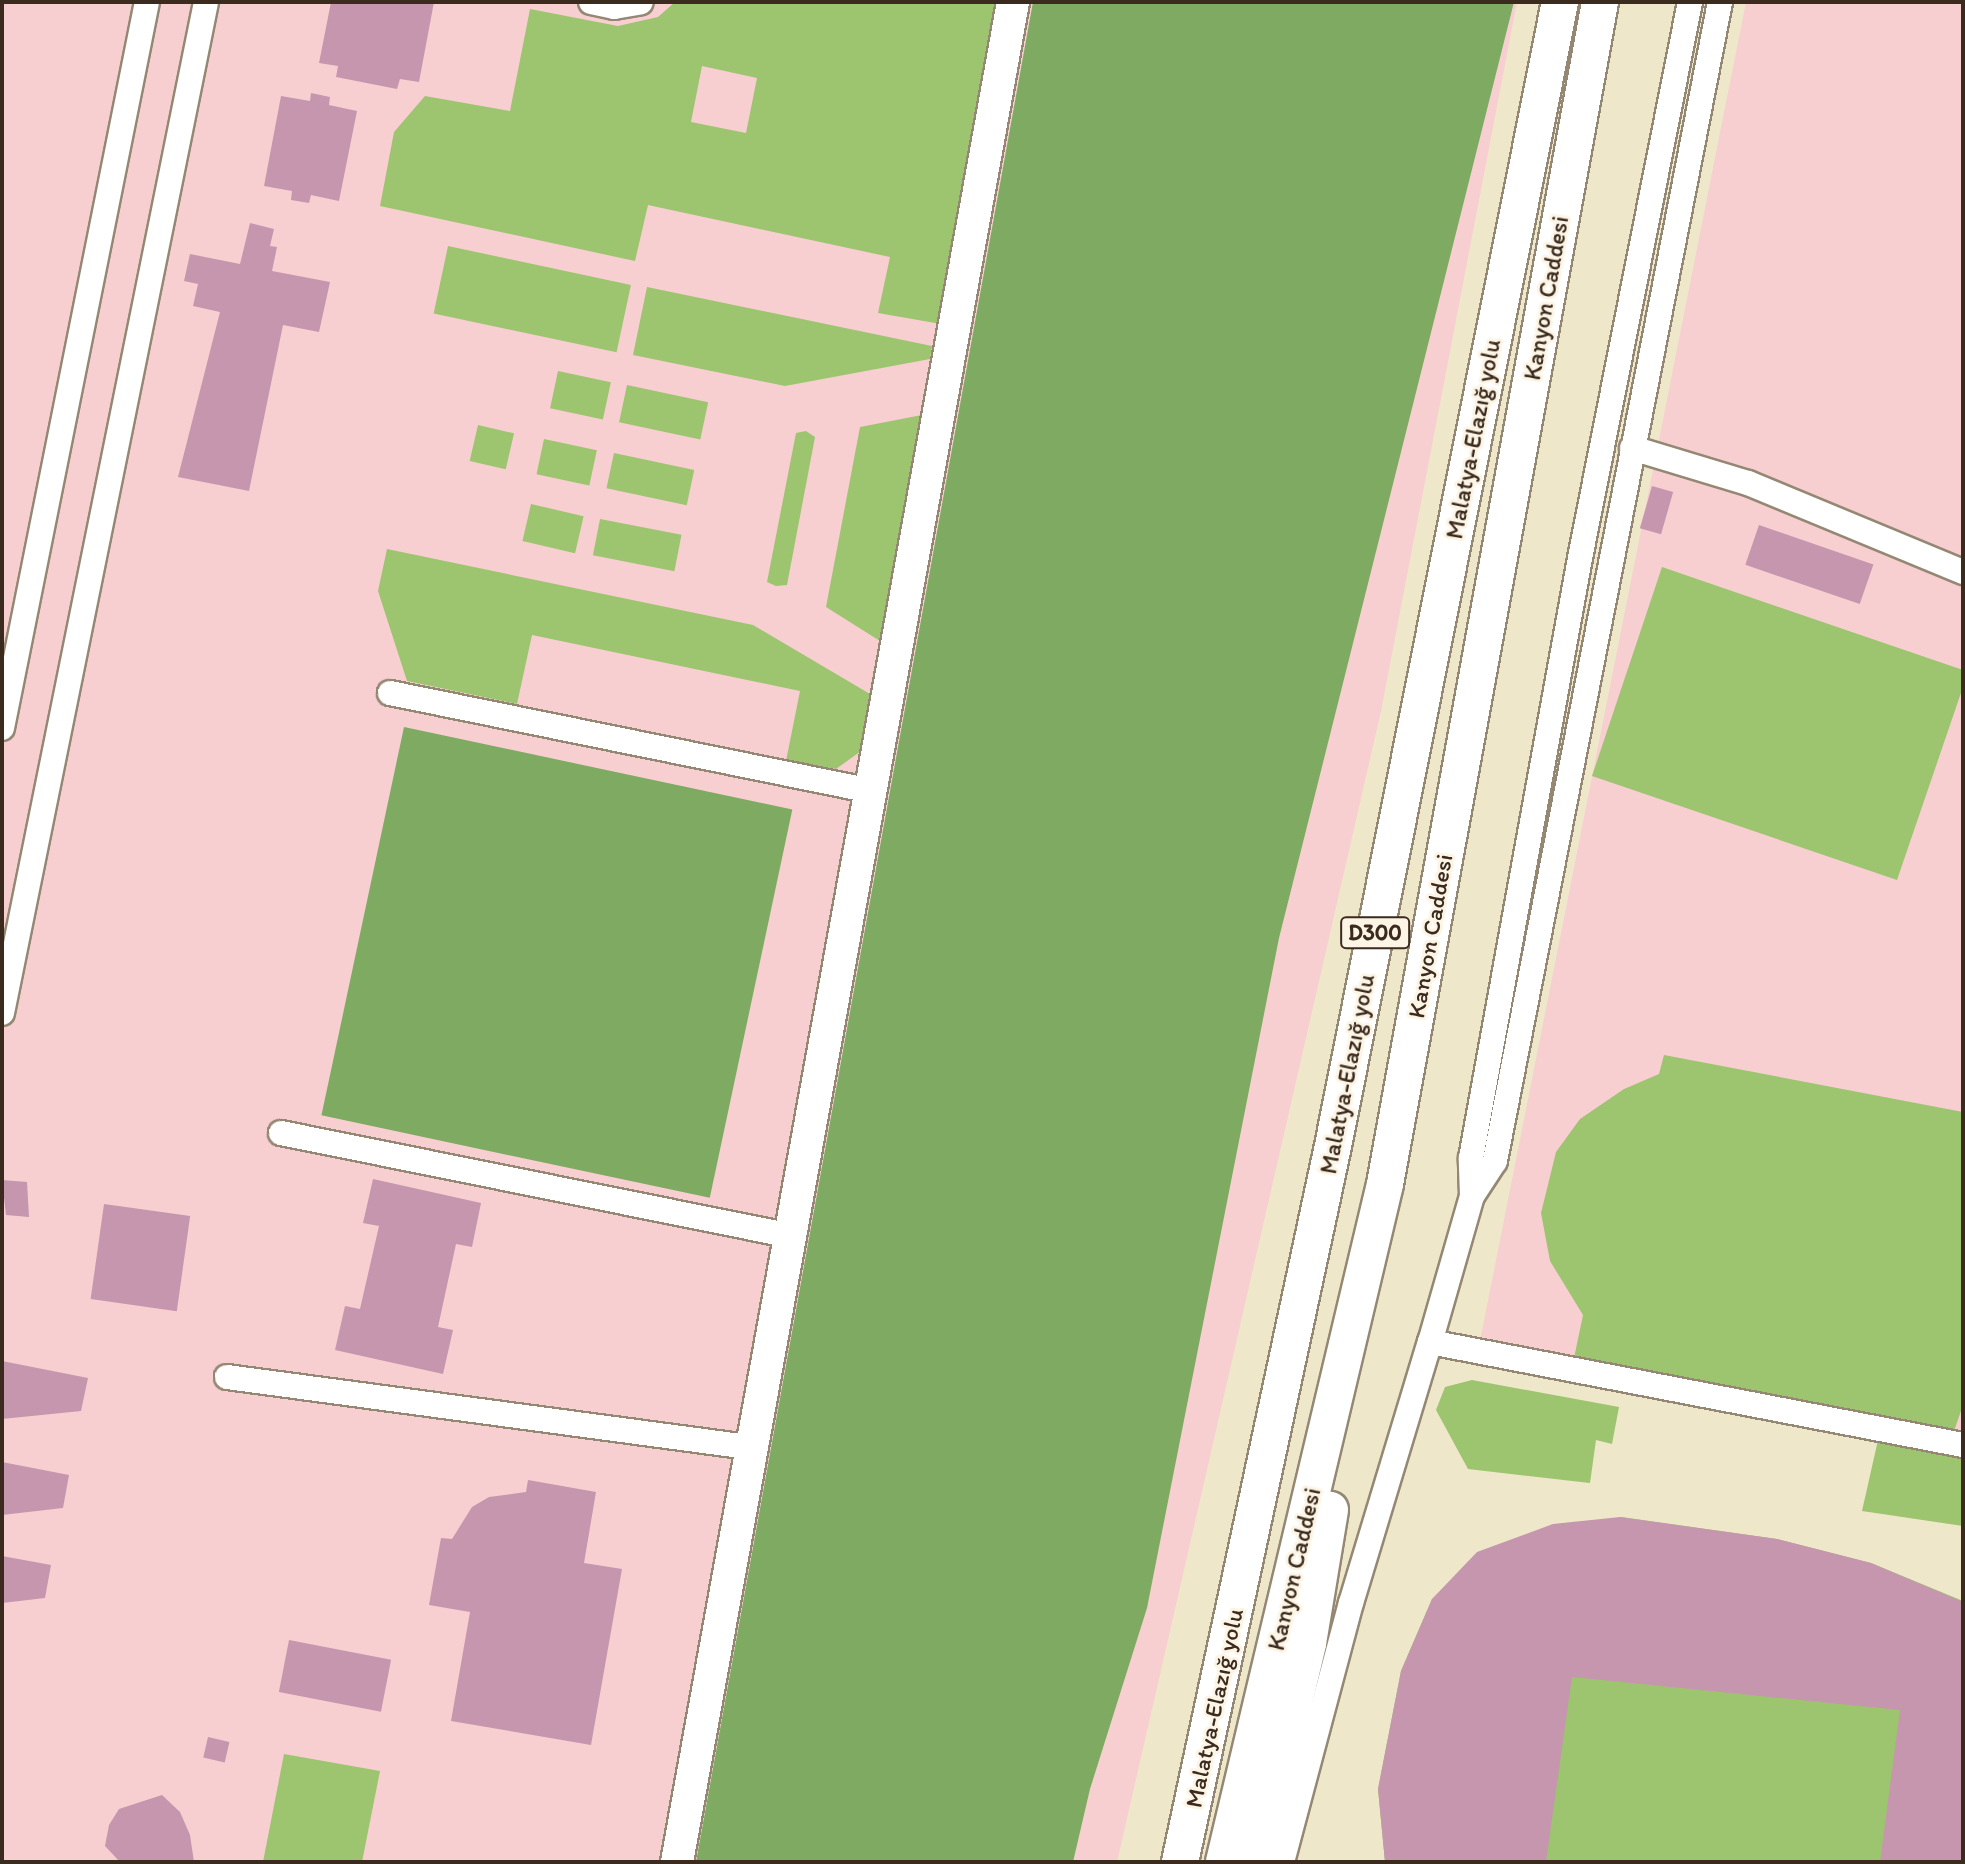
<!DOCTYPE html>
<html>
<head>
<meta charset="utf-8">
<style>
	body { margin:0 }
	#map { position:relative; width:1965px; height:1864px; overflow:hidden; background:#eee7ca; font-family:Itim,sans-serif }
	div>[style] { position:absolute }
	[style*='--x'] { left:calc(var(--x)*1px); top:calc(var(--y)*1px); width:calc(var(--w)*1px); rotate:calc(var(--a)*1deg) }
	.built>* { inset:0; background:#f7cfd0 }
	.green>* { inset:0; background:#9dc46f; transform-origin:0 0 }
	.forest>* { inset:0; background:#7eaa62; transform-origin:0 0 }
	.building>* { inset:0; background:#c696ae; transform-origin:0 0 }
	.roads { filter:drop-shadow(2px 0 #948874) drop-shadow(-2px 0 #948874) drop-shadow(0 2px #948874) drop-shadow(0 -2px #948874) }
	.minor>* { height:24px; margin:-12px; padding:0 12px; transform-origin:12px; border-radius:12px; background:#fff }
	.major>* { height:32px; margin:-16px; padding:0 16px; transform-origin:16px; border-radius:16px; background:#fff }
	.highway>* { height:36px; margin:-18px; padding:0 18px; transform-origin:18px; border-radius:18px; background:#fff }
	span { translate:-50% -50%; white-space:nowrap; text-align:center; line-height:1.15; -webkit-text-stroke:6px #fcf5e5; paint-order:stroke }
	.shield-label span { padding:2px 6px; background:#fcf5e5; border:2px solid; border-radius:6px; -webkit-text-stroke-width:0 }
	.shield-label { font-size:22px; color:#3b2a1e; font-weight:700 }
	.street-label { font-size:24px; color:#3b2a1e }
	.frame { position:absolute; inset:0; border:4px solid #3b2a1e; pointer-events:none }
</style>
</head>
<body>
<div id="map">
	<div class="built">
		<div style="clip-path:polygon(2px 2px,1517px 2px,1381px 711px,1117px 1862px,2px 1862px)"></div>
		<div style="clip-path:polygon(1746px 2px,1963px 2px,1963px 1439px,1475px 1366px)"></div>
	</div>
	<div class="green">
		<div style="clip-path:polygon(evenodd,675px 2px,997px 2px,941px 324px,878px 313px,890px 257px,648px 205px,635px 261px,380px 206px,394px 132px,425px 96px,510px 111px,530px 9px,618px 26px,658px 17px,675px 2px,702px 66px,757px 78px,746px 133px,691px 122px,702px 66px)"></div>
		<div style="left:448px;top:246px;width:187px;height:69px;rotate:12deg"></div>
		<div style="clip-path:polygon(647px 287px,932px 346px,930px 359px,785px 386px,633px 355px)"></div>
		<div style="left:558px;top:371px;width:54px;height:38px;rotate:12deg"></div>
		<div style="left:627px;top:385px;width:83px;height:38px;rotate:12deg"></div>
		<div style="clip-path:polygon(922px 415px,880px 641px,826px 607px,860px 427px)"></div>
		<div style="left:478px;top:425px;width:37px;height:37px;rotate:13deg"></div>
		<div style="clip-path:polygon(806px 431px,815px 437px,787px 585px,776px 586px,767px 582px,796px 433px)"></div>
		<div style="left:544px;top:439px;width:54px;height:36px;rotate:12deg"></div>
		<div style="left:614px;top:453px;width:82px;height:36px;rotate:12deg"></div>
		<div style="left:531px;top:504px;width:54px;height:38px;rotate:13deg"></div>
		<div style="left:600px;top:519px;width:83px;height:37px;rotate:11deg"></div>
		<div style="clip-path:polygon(387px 549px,753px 625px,870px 694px,861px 751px,836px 769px,786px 761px,800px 691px,532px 635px,517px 704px,407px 681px,378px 591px)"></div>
		<div style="clip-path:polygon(1662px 567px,1963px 670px,1963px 687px,1897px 880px,1592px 776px)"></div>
		<div style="clip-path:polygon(1664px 1055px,1963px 1112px,1963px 1405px,1952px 1437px,1573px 1363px,1583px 1315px,1550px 1261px,1541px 1213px,1556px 1152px,1580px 1119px,1624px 1089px,1659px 1074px)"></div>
		<div style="clip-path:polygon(1472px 1380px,1619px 1407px,1612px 1444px,1596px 1440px,1590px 1483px,1468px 1469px,1436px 1410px,1445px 1387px)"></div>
		<div style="clip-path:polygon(1878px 1440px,1963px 1458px,1963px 1526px,1862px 1511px)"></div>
		<div style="clip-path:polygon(1621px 1517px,1777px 1539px,1871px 1563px,1963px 1601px,1963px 1862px,1385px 1862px,1378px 1789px,1401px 1671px,1432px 1599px)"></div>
		<div style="clip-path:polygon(284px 1754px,380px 1771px,362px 1862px,263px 1862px)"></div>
	</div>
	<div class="forest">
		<div style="clip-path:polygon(1033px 2px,1514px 2px,1279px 938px,1147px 1608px,1090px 1789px,1073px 1862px,696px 1862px)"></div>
		<div style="left:404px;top:727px;width:397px;height:397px;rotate:12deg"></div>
	</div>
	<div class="building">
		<div style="clip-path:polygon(331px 2px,434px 2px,419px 82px,400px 79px,397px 89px,336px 77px,338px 66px,319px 63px)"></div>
		<div style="clip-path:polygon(311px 93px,330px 97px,329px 105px,357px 111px,339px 201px,311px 195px,309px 203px,291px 200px,292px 191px,264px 186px,281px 96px,310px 101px)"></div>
		<div style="clip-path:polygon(250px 223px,274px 229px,270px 246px,277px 247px,272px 271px,330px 282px,319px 332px,283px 325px,249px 491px,178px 477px,220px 312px,193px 306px,198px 284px,184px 281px,190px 254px,240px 264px)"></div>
		<div style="left:1652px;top:486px;width:22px;height:44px;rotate:16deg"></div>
		<div style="left:1759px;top:525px;width:121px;height:42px;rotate:19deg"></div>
		<div style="clip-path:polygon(373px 1179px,481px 1203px,472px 1247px,456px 1244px,438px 1327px,453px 1330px,443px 1374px,335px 1350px,345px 1306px,360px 1309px,379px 1226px,363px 1223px)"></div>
		<div style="clip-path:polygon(2px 1180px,27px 1182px,29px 1217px,6px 1215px)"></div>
		<div style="left:104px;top:1204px;width:87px;height:96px;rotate:8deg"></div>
		<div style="clip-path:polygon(2px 1361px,88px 1378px,81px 1411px,2px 1419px)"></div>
		<div style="clip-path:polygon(2px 1462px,69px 1475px,63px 1508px,2px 1515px)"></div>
		<div style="clip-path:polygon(528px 1480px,596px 1492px,584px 1563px,622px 1569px,591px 1745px,451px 1721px,470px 1612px,429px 1605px,441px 1538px,452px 1539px,472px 1507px,489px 1497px,526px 1492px)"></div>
		<div style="clip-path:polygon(1620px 1517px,1777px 1539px,1871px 1563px,1963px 1602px,1963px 1862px,1880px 1862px,1900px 1710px,1572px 1677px,1546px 1862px,1385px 1862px,1378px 1789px,1401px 1671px,1432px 1599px,1477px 1552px,1553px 1524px)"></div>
		<div style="clip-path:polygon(2px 1556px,51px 1565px,45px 1598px,2px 1603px)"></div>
		<div style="left:289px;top:1640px;width:104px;height:53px;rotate:11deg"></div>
		<div style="left:208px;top:1737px;width:22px;height:21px;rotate:13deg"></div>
		<div style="clip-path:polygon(162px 1795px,180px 1812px,190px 1835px,194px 1862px,120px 1862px,105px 1846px,109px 1825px,119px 1809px)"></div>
	</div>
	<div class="roads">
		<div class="minor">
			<div style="--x:591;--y:2;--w:24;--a:12"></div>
			<div style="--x:614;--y:7;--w:27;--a:-10"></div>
			<div style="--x:1720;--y:2;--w:1181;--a:100.99"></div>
			<div style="--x:1495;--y:1161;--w:42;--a:123.3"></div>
			<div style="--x:1472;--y:1196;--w:152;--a:106"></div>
			<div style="--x:1430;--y:1342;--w:543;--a:10.94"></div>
			<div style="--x:1632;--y:448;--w:121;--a:16.8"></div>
			<div style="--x:1748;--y:483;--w:233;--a:22.5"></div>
			<div style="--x:390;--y:693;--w:493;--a:11.5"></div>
			<div style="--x:2;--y:728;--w:740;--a:-78.71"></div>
			<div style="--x:2;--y:1013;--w:1031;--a:-78.59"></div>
			<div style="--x:281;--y:1133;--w:516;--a:11.4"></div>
			<div style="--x:1472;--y:1196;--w:38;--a:-92"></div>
			<div style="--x:1471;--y:1158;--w:615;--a:-79.7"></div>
			<div style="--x:1581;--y:553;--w:562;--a:-78.81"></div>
			<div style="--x:227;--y:1377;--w:526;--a:7.65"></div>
			<div style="--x:1282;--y:1862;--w:268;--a:-75.1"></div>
			<div style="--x:1351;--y:1603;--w:273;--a:-73.2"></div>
		</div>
		<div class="major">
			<div style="--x:677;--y:1862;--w:1890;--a:-79.76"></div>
		</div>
		<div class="highway">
			<div style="--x:1180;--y:1862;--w:732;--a:-77.94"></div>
			<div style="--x:1333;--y:1146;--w:1166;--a:-78.78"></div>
			<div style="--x:1224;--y:1862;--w:697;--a:-76.64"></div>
			<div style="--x:1385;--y:1184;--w:1201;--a:-79.69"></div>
			<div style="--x:1256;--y:1862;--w:225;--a:-76.6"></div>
			<div style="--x:1308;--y:1643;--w:135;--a:-80.6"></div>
		</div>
	</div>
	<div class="shield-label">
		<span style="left:1375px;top:933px">D300</span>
	</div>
	<div class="street-label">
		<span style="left:1546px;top:298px;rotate:-80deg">Kanyon Caddesi</span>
		<span style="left:1473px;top:439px;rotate:-79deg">Malatya-Elazığ yolu</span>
		<span style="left:1430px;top:936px;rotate:-80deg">Kanyon Caddesi</span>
		<span style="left:1347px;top:1074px;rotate:-79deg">Malatya-Elazığ yolu</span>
		<span style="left:1294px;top:1569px;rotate:-77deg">Kanyon Caddesi</span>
		<span style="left:1214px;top:1708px;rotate:-78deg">Malatya-Elazığ yolu</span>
	</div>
	<div class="frame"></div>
</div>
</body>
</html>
